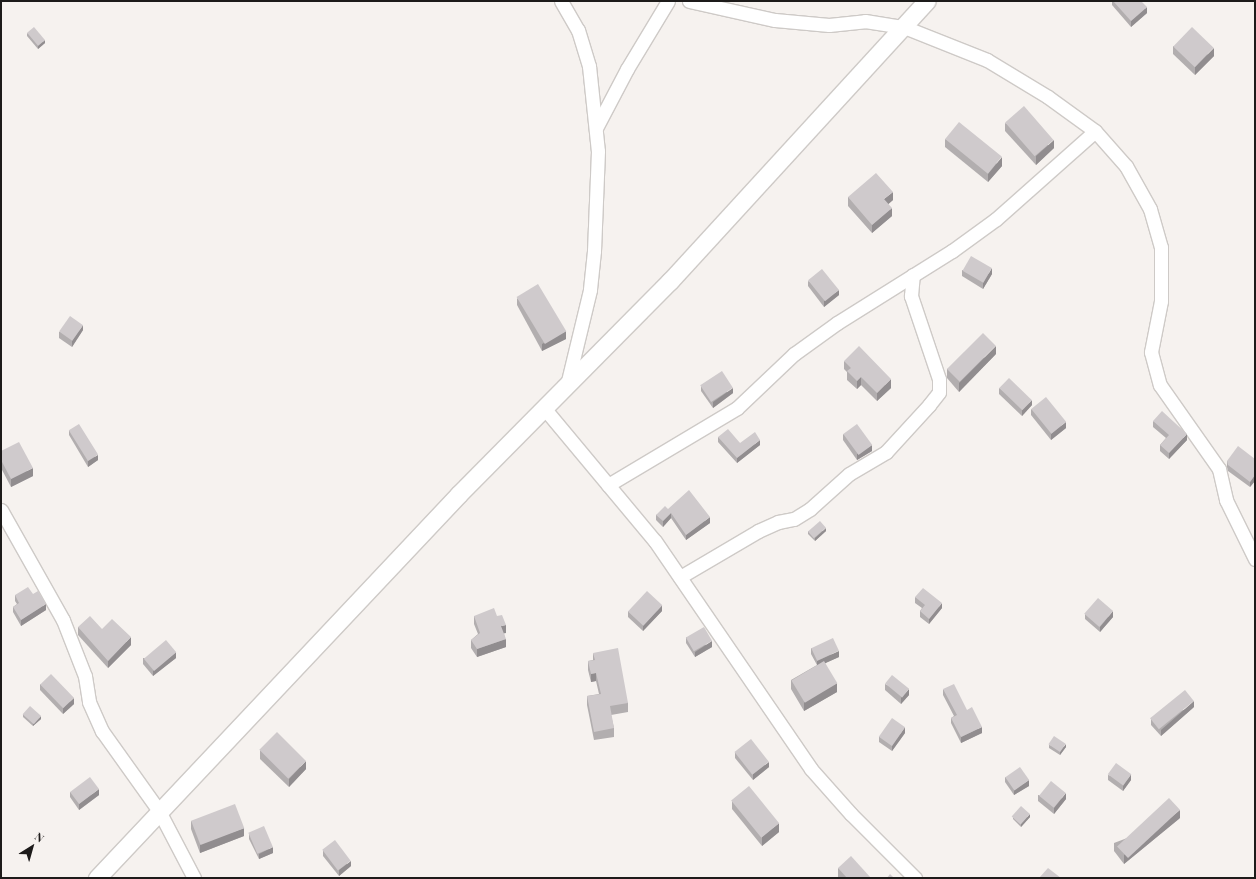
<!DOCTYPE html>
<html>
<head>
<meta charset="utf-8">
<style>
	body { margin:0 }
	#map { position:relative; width:1256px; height:879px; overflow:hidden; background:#f6f2ef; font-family:"Playfair Display",serif }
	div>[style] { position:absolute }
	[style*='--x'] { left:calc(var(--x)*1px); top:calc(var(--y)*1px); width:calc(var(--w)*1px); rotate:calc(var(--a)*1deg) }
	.roads { filter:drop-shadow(1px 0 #cecac7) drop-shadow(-1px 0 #cecac7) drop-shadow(0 1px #cecac7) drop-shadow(0 -1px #cecac7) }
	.minor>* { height:13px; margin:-6.5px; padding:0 6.5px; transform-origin:6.5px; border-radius:6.5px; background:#fff }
	.major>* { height:17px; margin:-8.5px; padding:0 8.5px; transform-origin:8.5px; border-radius:8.5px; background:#fff }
	.wall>* { inset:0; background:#b2aeaf }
	.shaded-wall>* { inset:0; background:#918d8f }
	.building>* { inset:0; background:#cfcacc; transform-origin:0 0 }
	span { translate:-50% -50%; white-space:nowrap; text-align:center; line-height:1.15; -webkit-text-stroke:3px #f6f2ef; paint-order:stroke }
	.frame { position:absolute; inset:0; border:2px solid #1d1b1a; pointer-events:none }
	.north { position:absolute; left:12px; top:827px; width:40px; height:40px; -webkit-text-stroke:3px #f6f2ef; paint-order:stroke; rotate:37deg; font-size:11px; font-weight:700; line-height:16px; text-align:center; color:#1d1b1a }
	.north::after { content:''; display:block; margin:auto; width:14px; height:18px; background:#1d1b1a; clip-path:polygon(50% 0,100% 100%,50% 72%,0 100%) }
</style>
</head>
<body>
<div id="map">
	<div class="roads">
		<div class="minor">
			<div style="--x:561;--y:1;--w:34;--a:60"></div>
			<div style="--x:578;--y:30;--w:38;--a:73"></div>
			<div style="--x:589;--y:66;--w:85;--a:84"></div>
			<div style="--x:598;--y:151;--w:100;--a:92.3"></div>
			<div style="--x:594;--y:251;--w:39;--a:96"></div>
			<div style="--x:590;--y:290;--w:98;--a:103.6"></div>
			<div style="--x:689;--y:1;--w:88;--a:12.5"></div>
			<div style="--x:775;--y:20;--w:54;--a:5.3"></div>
			<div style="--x:829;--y:25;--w:36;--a:-6"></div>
			<div style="--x:865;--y:21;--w:39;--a:9"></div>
			<div style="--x:904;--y:27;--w:89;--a:21.7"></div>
			<div style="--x:987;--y:60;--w:71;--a:31.2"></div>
			<div style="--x:1048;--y:97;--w:58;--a:35.9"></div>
			<div style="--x:1095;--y:131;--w:47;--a:48.5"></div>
			<div style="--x:1126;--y:166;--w:49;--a:60.8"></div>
			<div style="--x:1150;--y:209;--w:40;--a:74"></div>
			<div style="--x:1161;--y:247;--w:54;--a:90"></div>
			<div style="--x:1161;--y:301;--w:52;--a:101.1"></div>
			<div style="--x:1151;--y:352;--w:34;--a:75"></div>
			<div style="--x:1160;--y:385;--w:103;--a:54.9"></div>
			<div style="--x:1219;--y:469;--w:32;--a:77"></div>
			<div style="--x:1226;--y:500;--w:66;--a:63.8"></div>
			<div style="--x:596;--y:128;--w:67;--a:-62.3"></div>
			<div style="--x:627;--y:69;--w:79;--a:-58.9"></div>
			<div style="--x:544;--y:408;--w:173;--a:50.2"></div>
			<div style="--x:655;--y:541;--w:276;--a:55.6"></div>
			<div style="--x:811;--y:769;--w:60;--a:48.4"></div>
			<div style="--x:851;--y:814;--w:91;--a:45"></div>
			<div style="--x:608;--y:485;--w:150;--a:-30.8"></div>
			<div style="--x:737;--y:408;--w:79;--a:-43.5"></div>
			<div style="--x:794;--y:354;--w:53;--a:-35.8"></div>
			<div style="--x:837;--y:323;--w:136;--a:-32.1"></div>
			<div style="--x:952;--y:251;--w:54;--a:-36"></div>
			<div style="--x:996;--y:219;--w:132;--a:-41.6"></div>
			<div style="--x:1;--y:510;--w:126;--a:60.6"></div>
			<div style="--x:63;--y:620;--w:60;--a:68.6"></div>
			<div style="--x:85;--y:676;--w:26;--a:81"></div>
			<div style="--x:89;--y:702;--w:32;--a:66"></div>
			<div style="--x:102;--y:731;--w:98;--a:54.5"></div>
			<div style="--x:159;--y:811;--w:76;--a:62.4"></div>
			<div style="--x:680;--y:577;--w:91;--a:-30.5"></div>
			<div style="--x:758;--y:531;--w:22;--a:-24"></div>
			<div style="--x:778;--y:522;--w:16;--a:-11"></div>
			<div style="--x:794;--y:519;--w:19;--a:-32"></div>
			<div style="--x:810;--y:509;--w:52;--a:-41.9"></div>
			<div style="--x:849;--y:474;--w:43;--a:-30.7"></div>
			<div style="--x:886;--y:452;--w:64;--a:-47.5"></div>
			<div style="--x:929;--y:405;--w:16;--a:-52"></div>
			<div style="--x:939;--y:392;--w:13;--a:-90"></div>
			<div style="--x:939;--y:379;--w:88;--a:-108.6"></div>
			<div style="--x:911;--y:296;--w:21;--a:-85"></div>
		</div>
		<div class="major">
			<div style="--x:97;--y:878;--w:528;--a:-46.69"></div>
			<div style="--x:459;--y:494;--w:300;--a:-45.3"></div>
			<div style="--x:670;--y:281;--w:380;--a:-47.5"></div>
		</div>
	</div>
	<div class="wall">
		<div style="clip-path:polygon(1112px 1px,1141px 1px,1147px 13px,1131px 27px,1112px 5px)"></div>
		<div style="clip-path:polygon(27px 33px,45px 43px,38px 49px,27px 36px)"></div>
		<div style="clip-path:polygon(1173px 46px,1214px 56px,1195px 75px,1173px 54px)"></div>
		<div style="clip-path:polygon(1005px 123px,1054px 148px,1036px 165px,1005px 131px)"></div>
		<div style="clip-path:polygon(945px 139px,1002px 166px,988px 182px,945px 147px)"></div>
		<div style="clip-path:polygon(848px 197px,893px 200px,888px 204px,892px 216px,872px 233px,848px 206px)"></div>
		<div style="clip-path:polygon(962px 270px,992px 274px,983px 289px,962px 276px)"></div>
		<div style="clip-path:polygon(808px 281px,839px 295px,824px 307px,808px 286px)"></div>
		<div style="clip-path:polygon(517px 298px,566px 339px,542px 351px,517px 305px)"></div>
		<div style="clip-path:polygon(83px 330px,72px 347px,59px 338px,59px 332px)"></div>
		<div style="clip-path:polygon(996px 354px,959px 392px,947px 378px,947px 369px)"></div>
		<div style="clip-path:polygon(844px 361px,891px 388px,877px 401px,861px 385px,857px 389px,847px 380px,847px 372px,844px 369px)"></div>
		<div style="clip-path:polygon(701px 386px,733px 393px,713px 408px,701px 391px)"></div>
		<div style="clip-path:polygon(999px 388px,1032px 405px,1022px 416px,999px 394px)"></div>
		<div style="clip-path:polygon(1031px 409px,1066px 428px,1051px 440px,1031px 415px)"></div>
		<div style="clip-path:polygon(1153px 421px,1187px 440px,1169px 459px,1160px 451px,1160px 445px,1166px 438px,1153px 427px)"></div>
		<div style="clip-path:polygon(69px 430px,98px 460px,88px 467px,69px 435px)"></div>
		<div style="clip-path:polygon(843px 434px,872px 451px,857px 460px,843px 440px)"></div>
		<div style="clip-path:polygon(718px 437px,740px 443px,760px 445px,737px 463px,718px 442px)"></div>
		<div style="clip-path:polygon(1px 451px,33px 476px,11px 487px,1px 468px)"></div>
		<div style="clip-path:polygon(1255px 459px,1255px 481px,1250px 487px,1228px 471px,1227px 467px,1227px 461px)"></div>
		<div style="clip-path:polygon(668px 509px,710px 523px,686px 540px,671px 518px,663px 527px,656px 520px,656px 515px)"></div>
		<div style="clip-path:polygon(808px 531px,826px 531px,815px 541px,808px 534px)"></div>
		<div style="clip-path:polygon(33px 594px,46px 610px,21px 626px,13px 612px,13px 607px,17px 604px,15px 601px,15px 595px)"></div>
		<div style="clip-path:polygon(915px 597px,942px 608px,929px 624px,920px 617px,920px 611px,922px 608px,915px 603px)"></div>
		<div style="clip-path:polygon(628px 611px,662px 611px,643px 631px,628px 617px)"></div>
		<div style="clip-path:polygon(1085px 614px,1113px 617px,1100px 632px,1085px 619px)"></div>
		<div style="clip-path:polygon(474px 616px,497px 616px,506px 633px,504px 633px,506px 647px,477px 657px,471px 648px,471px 640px,478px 634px,474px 624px)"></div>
		<div style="clip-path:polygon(78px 627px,102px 629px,131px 645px,108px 668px,78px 635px)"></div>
		<div style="clip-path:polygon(686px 637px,712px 647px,695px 657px,686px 643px)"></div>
		<div style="clip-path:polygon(1255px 638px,1255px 647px,1254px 645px,1254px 639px)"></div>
		<div style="clip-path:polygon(811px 648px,839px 657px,825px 663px,837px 692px,804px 711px,791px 689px,791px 680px,817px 665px,811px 654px)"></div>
		<div style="clip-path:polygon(593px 653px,628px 703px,628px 712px,611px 715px,614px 728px,614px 737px,594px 740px,587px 705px,587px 696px,599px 694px,596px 681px,591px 682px,588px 670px,588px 661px,593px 660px)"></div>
		<div style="clip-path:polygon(143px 658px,176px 658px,153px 676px,143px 664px)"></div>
		<div style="clip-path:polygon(40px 684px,74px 704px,63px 714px,40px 690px)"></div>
		<div style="clip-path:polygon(885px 684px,909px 695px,901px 704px,885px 690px)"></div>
		<div style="clip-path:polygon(943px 689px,982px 733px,961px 743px,951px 723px,951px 718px,954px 716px,943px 695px)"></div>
		<div style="clip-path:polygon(1194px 707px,1161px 736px,1151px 725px,1151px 719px)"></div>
		<div style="clip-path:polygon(23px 714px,41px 719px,33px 726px,23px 717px)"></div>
		<div style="clip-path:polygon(905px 733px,892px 751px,879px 742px,879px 737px)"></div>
		<div style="clip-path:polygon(1049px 745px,1066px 747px,1060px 755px,1049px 748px)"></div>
		<div style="clip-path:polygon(260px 750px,306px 769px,289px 787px,260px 759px)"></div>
		<div style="clip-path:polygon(735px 752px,769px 767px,753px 780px,735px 758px)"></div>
		<div style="clip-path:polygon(1108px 775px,1131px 780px,1123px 791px,1108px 780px)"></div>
		<div style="clip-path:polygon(1005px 777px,1029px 786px,1014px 795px,1005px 782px)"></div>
		<div style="clip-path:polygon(70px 792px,99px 795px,79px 810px,70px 797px)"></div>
		<div style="clip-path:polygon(1038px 795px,1066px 799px,1054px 814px,1038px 801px)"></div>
		<div style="clip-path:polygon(732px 801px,779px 832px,762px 846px,732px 809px)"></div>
		<div style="clip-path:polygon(1013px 817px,1030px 817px,1021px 827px,1013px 819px)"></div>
		<div style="clip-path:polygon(1180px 818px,1124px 864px,1114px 851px,1114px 843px)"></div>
		<div style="clip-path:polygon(191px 821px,244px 836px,200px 853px,191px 829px)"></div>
		<div style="clip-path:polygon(249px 833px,273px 853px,259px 859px,249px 839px)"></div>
		<div style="clip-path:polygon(323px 850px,351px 866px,339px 876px,323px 856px)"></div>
		<div style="clip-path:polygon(838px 868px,871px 878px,839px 878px,838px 877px)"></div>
	</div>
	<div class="shaded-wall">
		<div style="clip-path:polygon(1147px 7px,1147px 13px,1131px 27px,1131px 21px)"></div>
		<div style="clip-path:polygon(45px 40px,45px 43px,38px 49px,38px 46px)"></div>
		<div style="clip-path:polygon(1214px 48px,1214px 56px,1195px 75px,1195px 67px)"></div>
		<div style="clip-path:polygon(1054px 140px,1054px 148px,1036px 165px,1036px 156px)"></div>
		<div style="clip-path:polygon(1002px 157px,1002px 166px,988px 182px,988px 174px)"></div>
		<div style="clip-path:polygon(893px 192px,893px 200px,884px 208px,884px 199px)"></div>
		<div style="clip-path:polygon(892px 208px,892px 216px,872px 233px,872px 225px)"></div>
		<div style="clip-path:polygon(992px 268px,992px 274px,983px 289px,983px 283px)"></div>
		<div style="clip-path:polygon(839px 290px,839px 295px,824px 307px,824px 301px)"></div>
		<div style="clip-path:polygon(83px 325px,83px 330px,72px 347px,72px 341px)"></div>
		<div style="clip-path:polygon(566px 331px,566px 339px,542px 351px,542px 344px)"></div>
		<div style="clip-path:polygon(996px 346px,996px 354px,959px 392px,959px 383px)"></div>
		<div style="clip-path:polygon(861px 377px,861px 385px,857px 389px,857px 381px)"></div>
		<div style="clip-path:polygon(891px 379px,891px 388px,877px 401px,877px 393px)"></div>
		<div style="clip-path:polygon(733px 388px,733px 393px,713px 408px,713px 402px)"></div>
		<div style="clip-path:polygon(1032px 400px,1032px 405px,1022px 416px,1022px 410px)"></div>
		<div style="clip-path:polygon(1066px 422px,1066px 428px,1051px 440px,1051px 434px)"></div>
		<div style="clip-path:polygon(1187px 434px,1187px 440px,1169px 459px,1169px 453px)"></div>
		<div style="clip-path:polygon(760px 440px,760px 445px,737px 463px,737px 458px)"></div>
		<div style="clip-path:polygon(872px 445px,872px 451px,857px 460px,857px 454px)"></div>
		<div style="clip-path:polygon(98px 455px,98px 460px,88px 467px,88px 461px)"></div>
		<div style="clip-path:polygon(33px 468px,33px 476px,11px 487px,11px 479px)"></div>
		<div style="clip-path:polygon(1255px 475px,1255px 481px,1250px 487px,1250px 482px)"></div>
		<div style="clip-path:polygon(671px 513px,671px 518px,663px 527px,663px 521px)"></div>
		<div style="clip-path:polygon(710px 517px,710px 523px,686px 540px,686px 535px)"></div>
		<div style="clip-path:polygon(826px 528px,826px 531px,815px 541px,815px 538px)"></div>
		<div style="clip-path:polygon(942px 603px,942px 608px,929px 624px,929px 619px)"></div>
		<div style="clip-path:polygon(46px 604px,46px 610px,21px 626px,21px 620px)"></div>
		<div style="clip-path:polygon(662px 605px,662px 611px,643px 631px,643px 626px)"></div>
		<div style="clip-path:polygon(1113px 611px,1113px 617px,1100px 632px,1100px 627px)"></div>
		<div style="clip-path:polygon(506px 625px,506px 633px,501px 634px,501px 626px)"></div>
		<div style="clip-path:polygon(131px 637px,131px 645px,108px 668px,108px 661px)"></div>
		<div style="clip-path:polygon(506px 639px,506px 647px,477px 657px,477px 649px)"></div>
		<div style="clip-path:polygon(712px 641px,712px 647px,695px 657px,695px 652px)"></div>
		<div style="clip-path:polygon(839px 651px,839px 657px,817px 667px,817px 661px)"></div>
		<div style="clip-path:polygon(176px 652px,176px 658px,153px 676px,153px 671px)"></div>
		<div style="clip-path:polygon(596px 673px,596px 681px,591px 682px,591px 674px)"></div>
		<div style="clip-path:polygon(837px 683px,837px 692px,804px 711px,804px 702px)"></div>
		<div style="clip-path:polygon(909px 689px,909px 695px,901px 704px,901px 698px)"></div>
		<div style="clip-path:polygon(74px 698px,74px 704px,63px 714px,63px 708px)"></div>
		<div style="clip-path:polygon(1194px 701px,1194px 707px,1161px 736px,1161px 730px)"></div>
		<div style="clip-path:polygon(41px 716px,41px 719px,33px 726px,33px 723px)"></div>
		<div style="clip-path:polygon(905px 727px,905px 733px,892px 751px,892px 746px)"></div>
		<div style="clip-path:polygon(982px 727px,982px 733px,961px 743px,961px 737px)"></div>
		<div style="clip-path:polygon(1066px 744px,1066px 747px,1060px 755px,1060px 752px)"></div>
		<div style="clip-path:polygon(306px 761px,306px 769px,289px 787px,289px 779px)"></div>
		<div style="clip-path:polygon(769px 762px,769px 767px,753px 780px,753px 774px)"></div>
		<div style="clip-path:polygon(1131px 774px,1131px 780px,1123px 791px,1123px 786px)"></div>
		<div style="clip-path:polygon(1029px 780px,1029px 786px,1014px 795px,1014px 790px)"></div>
		<div style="clip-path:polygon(99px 789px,99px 795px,79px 810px,79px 804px)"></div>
		<div style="clip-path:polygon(1066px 793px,1066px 799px,1054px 814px,1054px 808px)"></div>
		<div style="clip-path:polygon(1180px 810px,1180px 818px,1124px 864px,1124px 855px)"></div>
		<div style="clip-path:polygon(1030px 814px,1030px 817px,1021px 827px,1021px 824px)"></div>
		<div style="clip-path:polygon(779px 823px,779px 832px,762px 846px,762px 837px)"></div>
		<div style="clip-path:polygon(244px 828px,244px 836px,200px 853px,200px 844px)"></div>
		<div style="clip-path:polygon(273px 847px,273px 853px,259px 859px,259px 854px)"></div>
		<div style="clip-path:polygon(351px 861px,351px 866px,339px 876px,339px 870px)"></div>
	</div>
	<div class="building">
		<div style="clip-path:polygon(1113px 1px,1141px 1px,1147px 7px,1131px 21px)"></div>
		<div style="left:34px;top:27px;width:17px;height:9px;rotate:50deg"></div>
		<div style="left:1192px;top:27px;width:30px;height:27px;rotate:44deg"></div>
		<div style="left:1024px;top:106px;width:45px;height:25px;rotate:49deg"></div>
		<div style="left:959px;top:122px;width:55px;height:22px;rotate:39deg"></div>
		<div style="clip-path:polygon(876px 173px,893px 192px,884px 199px,892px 208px,872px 225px,848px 197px)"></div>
		<div style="left:971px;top:256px;width:24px;height:17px;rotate:30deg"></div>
		<div style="left:822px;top:269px;width:27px;height:18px;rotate:51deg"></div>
		<div style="left:538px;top:284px;width:55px;height:25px;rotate:59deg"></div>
		<div style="left:70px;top:316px;width:16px;height:19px;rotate:35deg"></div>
		<div style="left:983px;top:333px;width:18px;height:51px;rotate:45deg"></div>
		<div style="clip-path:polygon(859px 346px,891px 379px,877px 393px,861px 377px,857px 381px,847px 371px,851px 368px,844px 361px)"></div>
		<div style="left:722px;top:371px;width:20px;height:26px;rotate:57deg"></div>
		<div style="left:1009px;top:378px;width:32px;height:14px;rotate:44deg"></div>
		<div style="left:1046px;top:397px;width:32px;height:19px;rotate:51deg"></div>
		<div style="clip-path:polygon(1162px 411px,1187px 434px,1169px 453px,1160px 445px,1169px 435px,1153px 421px)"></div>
		<div style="left:79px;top:424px;width:36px;height:12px;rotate:58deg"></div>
		<div style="left:857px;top:424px;width:26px;height:17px;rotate:54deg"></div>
		<div style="clip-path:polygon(728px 429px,740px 443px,755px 432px,760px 440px,737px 458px,718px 437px)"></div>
		<div style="clip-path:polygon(19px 442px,33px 468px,11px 479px,1px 460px,1px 451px)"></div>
		<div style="clip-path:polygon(1238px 446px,1255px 459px,1255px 475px,1250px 482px,1228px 465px,1227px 461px)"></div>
		<div style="clip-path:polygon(689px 490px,710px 517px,686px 535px,671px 513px,663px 521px,656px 515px,665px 506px,668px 509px)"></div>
		<div style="left:820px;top:521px;width:9px;height:16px;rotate:49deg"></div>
		<div style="clip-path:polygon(28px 587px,33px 594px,38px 591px,46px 604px,21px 620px,13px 607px,19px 603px,15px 595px)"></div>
		<div style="clip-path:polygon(923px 588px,942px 603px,929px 619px,920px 611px,925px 605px,915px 597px)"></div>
		<div style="left:647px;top:591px;width:21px;height:28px;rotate:43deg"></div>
		<div style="left:1098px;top:598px;width:20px;height:21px;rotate:41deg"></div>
		<div style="clip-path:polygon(494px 608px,497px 616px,502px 615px,506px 625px,501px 626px,506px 639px,477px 649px,471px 640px,480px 633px,474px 616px)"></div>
		<div style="clip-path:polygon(90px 616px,102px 629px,112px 619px,131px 637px,108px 661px,78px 627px)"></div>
		<div style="left:704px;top:627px;width:16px;height:21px;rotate:60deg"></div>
		<div style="left:833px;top:638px;width:14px;height:24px;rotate:65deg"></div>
		<div style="left:166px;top:640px;width:16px;height:29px;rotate:50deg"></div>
		<div style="clip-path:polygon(618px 648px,628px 703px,610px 706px,614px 728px,594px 732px,587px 696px,601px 694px,596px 673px,591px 674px,588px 661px,595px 660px,593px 653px)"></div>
		<div style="left:824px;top:661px;width:26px;height:38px;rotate:59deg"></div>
		<div style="left:51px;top:674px;width:33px;height:15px;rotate:46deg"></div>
		<div style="left:892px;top:675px;width:22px;height:11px;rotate:39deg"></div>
		<div style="clip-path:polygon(954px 684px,967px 710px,972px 707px,982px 727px,961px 737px,951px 718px,957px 715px,943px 689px)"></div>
		<div style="left:1185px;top:690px;width:14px;height:45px;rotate:51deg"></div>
		<div style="left:30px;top:706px;width:15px;height:11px;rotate:42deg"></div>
		<div style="left:892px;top:718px;width:16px;height:23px;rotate:35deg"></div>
		<div style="left:277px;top:732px;width:41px;height:25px;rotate:45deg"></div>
		<div style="left:1054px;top:736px;width:14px;height:10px;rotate:34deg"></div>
		<div style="left:751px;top:739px;width:29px;height:21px;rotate:52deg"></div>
		<div style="left:1116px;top:763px;width:19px;height:14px;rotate:36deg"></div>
		<div style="left:1020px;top:767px;width:16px;height:18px;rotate:55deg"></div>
		<div style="left:90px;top:777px;width:15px;height:25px;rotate:53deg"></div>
		<div style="left:1051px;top:781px;width:19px;height:19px;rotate:39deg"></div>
		<div style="left:749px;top:786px;width:48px;height:23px;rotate:51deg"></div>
		<div style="left:1169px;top:798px;width:16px;height:71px;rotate:47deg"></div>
		<div style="left:235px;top:804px;width:26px;height:47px;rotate:69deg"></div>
		<div style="left:1021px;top:806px;width:12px;height:14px;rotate:42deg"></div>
		<div style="left:264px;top:826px;width:23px;height:17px;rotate:67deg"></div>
		<div style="left:335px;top:840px;width:26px;height:16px;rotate:53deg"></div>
		<div style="clip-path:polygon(851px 856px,871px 878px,847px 878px,838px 868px)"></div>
		<div style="clip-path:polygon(1048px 868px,1061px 878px,1039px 878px)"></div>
		<div style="clip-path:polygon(890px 874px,894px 878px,887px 878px)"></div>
	</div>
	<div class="frame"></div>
	<div class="north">N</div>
</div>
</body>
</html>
